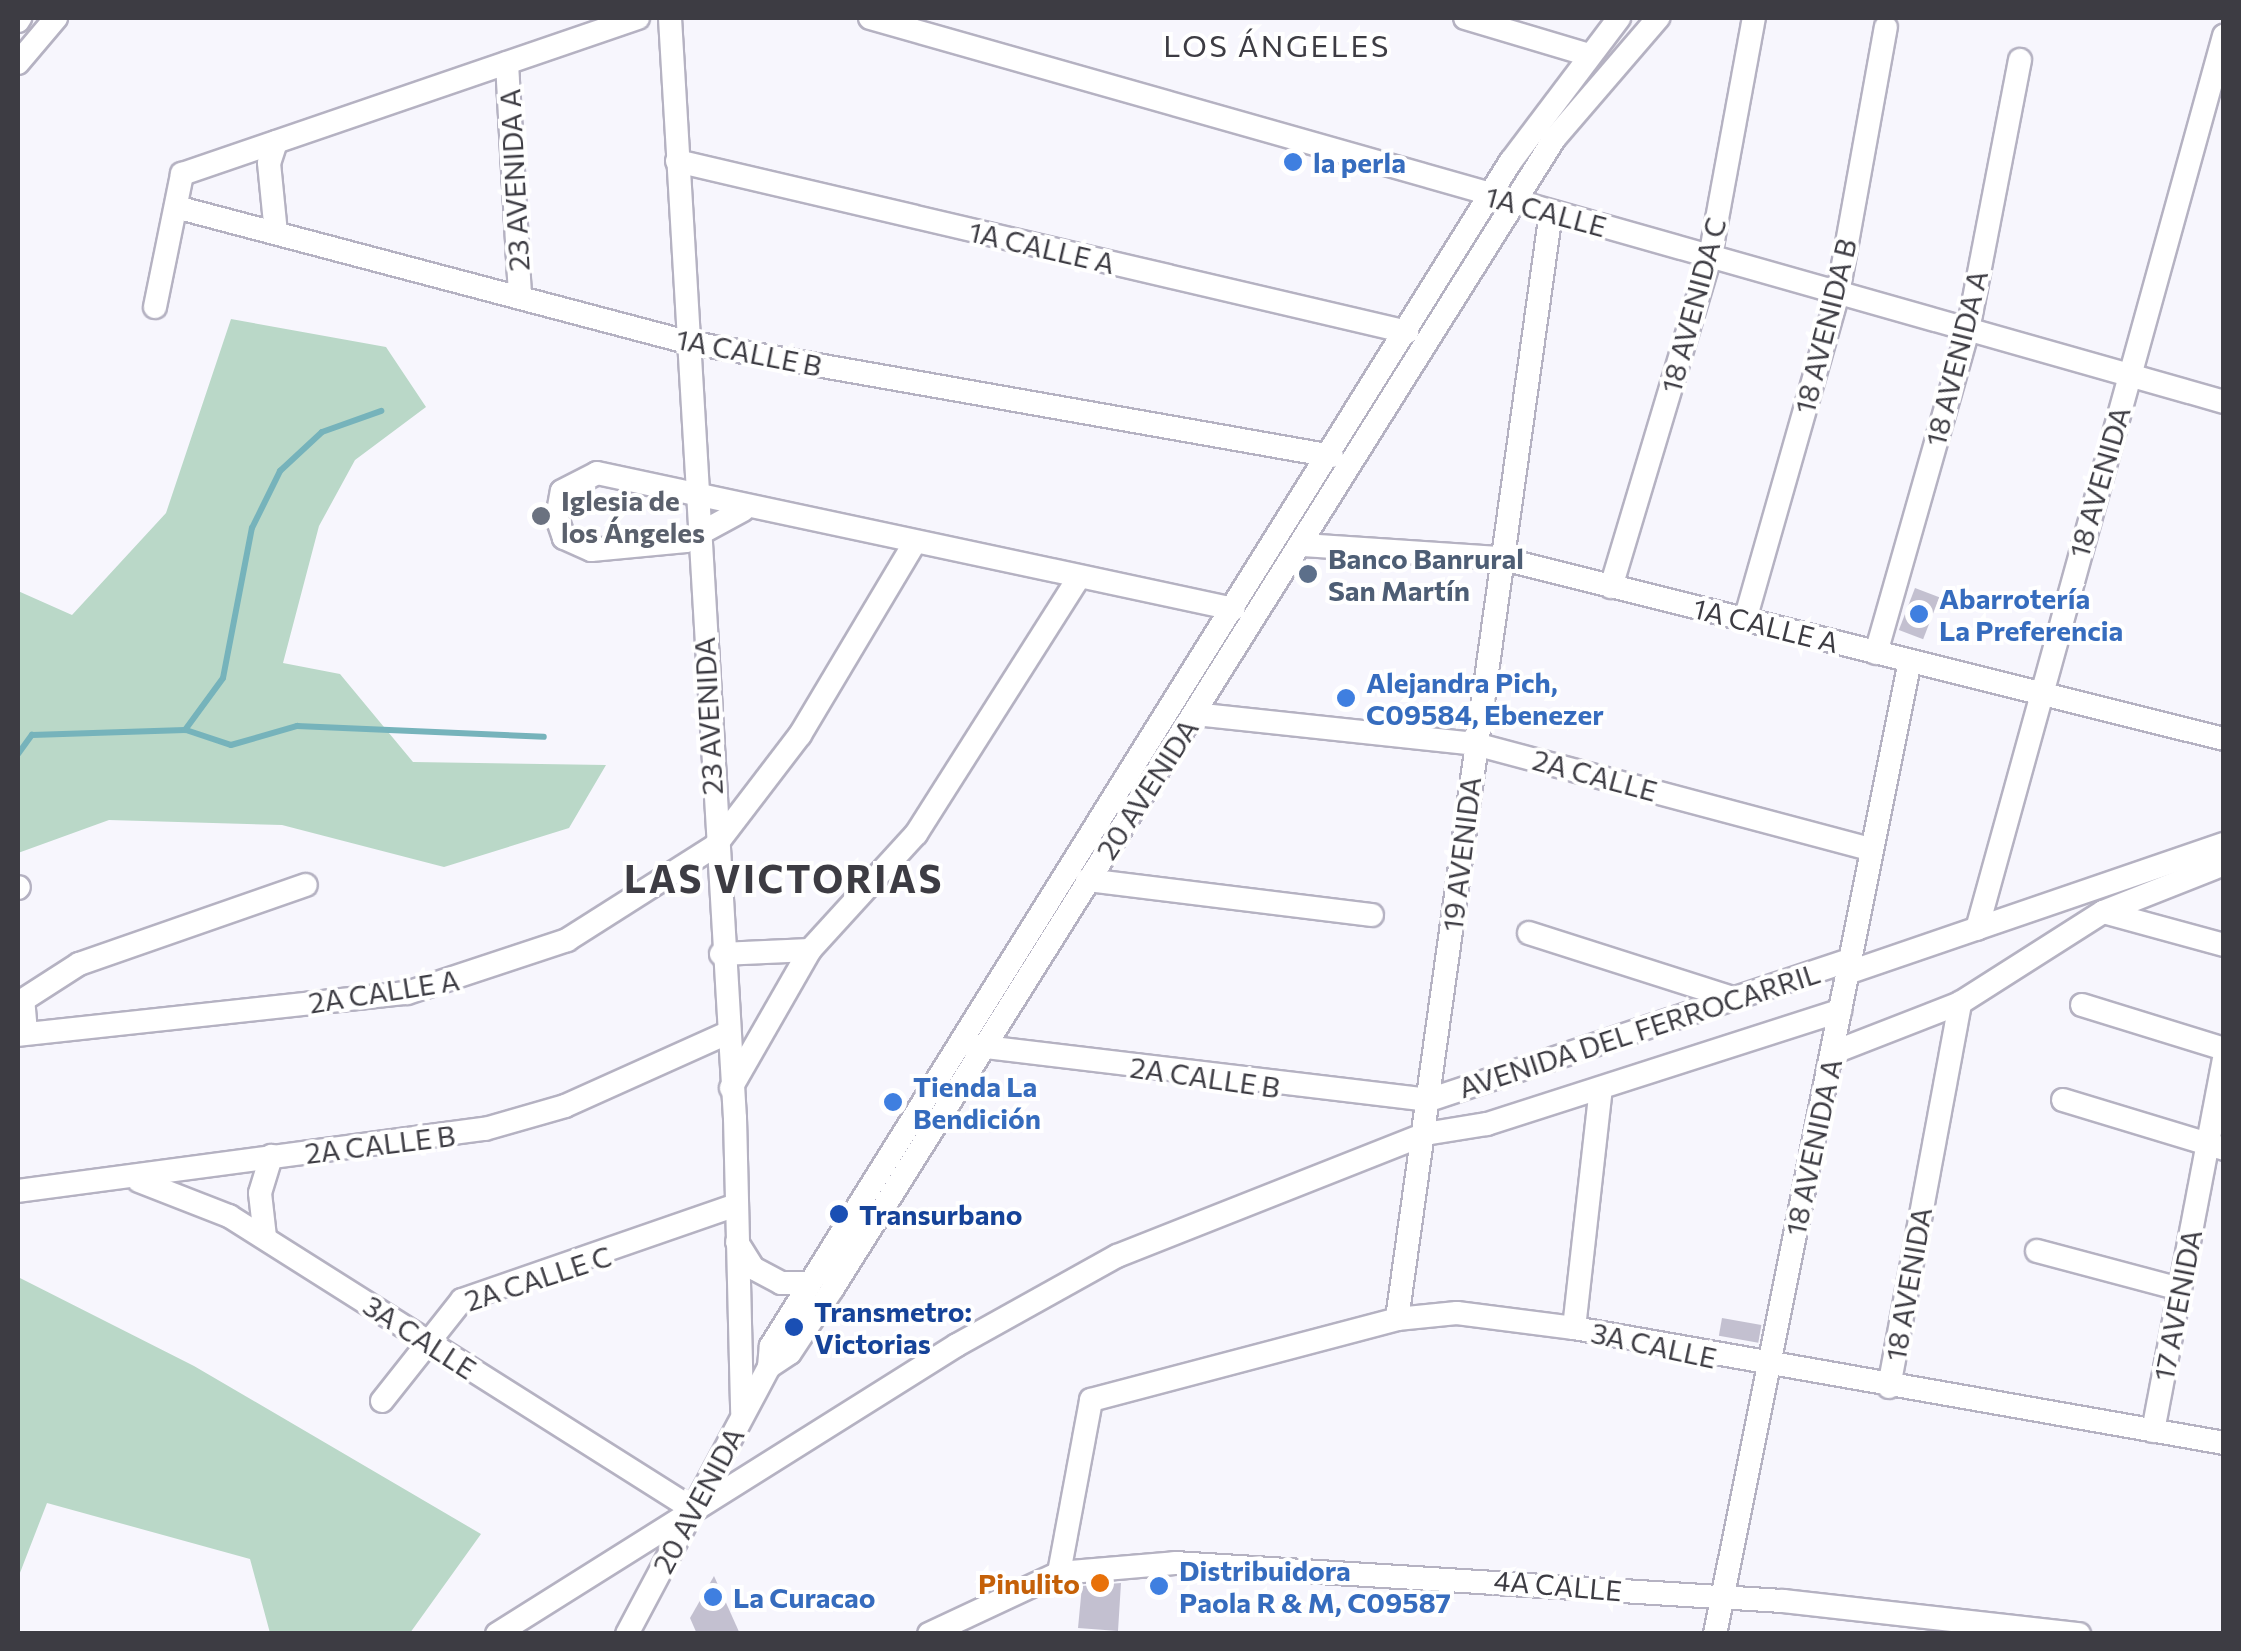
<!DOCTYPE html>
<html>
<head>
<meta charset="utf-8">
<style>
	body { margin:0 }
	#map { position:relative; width:2241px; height:1651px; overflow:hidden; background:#f7f6fd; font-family:Commissioner,sans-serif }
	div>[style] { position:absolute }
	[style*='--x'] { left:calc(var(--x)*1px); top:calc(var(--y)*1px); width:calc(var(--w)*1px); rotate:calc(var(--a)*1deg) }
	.green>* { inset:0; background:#bad8c8 }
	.stream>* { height:6px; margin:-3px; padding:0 3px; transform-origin:3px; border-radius:3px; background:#76b3bb }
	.building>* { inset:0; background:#c3c0d0; transform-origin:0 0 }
	.roads { filter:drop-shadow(2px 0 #b5b2c2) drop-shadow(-2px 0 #b5b2c2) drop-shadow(0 2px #b5b2c2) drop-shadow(0 -2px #b5b2c2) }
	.minor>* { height:22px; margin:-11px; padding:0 11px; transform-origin:11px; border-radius:11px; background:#fff }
	.dots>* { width:28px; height:28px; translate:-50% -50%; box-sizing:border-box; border:5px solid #fff; border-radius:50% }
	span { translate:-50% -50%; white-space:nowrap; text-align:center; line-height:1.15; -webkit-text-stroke:8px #fff; paint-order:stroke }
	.shop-label { font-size:28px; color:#366cbe; font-weight:700 }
	.left { translate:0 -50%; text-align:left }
	.street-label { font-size:28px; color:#3d3c43 }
	.worship-label { font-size:28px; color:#5b616d; font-weight:700 }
	.service-label { font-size:28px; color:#4e5e75; font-weight:700 }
	.transit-label { font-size:28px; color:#164399; font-weight:700 }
	.food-label { font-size:28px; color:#c56008; font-weight:700 }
	.right { translate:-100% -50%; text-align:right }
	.neighbourhood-label { font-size:30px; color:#3d3c43; letter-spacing:2.5px }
	.district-label { font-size:38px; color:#3d3c43; font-weight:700; letter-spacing:2.5px }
	.frame { position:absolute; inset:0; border:20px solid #3d3c43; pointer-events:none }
</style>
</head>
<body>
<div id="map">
	<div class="green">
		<div style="clip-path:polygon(231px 319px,386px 347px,426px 407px,355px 460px,319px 526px,283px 663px,340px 674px,413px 762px,606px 765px,569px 828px,444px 867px,282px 825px,109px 820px,18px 853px,18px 591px,72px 615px,166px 513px)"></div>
		<div style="clip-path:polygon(18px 1277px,194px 1366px,481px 1534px,410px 1633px,270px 1633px,250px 1559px,47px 1503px,18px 1578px)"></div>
	</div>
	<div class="stream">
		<div style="--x:186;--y:730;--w:47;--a:18.4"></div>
		<div style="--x:231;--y:745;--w:69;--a:-16.1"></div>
		<div style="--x:297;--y:726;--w:247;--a:2.5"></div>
		<div style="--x:18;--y:754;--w:24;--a:-54"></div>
		<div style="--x:32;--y:735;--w:153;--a:-1.9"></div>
		<div style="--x:185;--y:730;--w:64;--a:-53.8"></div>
		<div style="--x:223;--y:678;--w:153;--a:-79.1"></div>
		<div style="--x:252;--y:528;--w:64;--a:-63.8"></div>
		<div style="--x:280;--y:471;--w:57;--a:-42.9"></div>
		<div style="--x:322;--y:432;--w:63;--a:-19.6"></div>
	</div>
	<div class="building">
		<div style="left:1915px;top:588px;width:26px;height:45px;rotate:21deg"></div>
		<div style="left:1722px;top:1318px;width:40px;height:18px;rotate:10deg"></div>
		<div style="clip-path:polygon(714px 1576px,740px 1634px,697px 1634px,690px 1618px)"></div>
		<div style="clip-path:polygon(1121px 1583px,1118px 1631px,1078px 1628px,1082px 1586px)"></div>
	</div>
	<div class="roads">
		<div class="minor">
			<div style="--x:670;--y:18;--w:1102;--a:86.62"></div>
			<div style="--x:735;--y:1118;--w:294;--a:88.6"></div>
			<div style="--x:870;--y:18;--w:1407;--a:15.83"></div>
			<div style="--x:1465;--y:18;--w:126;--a:16.6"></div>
			<div style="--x:18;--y:21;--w:4;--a:-56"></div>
			<div style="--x:18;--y:63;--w:59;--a:-49.8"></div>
			<div style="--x:507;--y:63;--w:235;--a:86.8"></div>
			<div style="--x:276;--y:142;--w:22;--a:108"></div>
			<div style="--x:269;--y:163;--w:70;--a:84.3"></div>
			<div style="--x:677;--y:161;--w:750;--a:13.18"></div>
			<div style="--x:176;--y:207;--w:529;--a:14.8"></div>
			<div style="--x:687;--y:342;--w:655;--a:10.02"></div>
			<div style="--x:155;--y:307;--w:136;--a:-78.5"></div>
			<div style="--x:182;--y:174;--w:482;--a:-18.9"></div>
			<div style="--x:743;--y:510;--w:65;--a:151.5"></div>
			<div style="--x:686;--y:541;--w:95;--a:174.6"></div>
			<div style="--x:591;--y:550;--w:30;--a:-156"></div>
			<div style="--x:564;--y:538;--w:21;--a:-109"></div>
			<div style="--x:557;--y:518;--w:27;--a:-80"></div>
			<div style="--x:562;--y:491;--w:39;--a:-27"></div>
			<div style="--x:597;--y:473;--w:651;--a:12.05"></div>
			<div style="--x:1303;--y:545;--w:196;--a:3.8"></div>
			<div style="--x:1499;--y:558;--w:747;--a:14.02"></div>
			<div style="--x:1611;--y:587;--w:345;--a:-73.3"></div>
			<div style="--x:1710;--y:257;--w:243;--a:-79.6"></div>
			<div style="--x:1745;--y:620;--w:340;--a:-74.1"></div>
			<div style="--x:1838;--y:293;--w:270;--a:-79.8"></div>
			<div style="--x:1876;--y:653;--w:336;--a:-74.1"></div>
			<div style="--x:1968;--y:330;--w:275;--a:-79.1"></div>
			<div style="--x:1195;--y:714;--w:282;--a:6.1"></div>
			<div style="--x:1475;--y:744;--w:409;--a:14.9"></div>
			<div style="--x:1087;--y:880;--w:287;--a:7"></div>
			<div style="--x:18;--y:888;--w:1;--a:-45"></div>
			<div style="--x:2103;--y:912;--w:130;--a:-21.6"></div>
			<div style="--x:1977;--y:929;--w:927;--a:-74.54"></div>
			<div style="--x:1529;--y:933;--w:210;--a:17.7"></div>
			<div style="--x:721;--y:954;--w:89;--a:-2.6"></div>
			<div style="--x:1847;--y:973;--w:398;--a:-18.9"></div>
			<div style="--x:2082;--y:1005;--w:149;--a:17.2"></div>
			<div style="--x:26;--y:1032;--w:32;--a:-95"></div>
			<div style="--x:23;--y:1000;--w:67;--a:-32.7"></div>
			<div style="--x:79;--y:964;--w:240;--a:-19.2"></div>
			<div style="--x:18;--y:1035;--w:391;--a:-6.2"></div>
			<div style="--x:407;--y:993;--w:169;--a:-18.3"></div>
			<div style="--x:567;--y:940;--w:175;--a:-32.4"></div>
			<div style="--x:715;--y:846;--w:140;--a:-52.6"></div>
			<div style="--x:800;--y:735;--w:222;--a:-59.2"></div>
			<div style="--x:968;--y:1045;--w:464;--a:6.8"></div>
			<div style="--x:1429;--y:1100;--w:441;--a:-18.4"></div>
			<div style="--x:1832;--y:1053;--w:137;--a:-21.3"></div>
			<div style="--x:1960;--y:1003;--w:169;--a:-32.5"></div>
			<div style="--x:2103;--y:912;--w:125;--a:15.3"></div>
			<div style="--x:731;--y:1088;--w:159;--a:-60.2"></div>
			<div style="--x:810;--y:950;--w:157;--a:-47.6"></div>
			<div style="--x:916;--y:834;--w:304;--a:-57.6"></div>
			<div style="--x:2063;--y:1100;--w:168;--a:16.9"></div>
			<div style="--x:139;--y:1181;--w:97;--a:21.3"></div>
			<div style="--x:229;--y:1216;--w:550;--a:32.3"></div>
			<div style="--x:18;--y:1191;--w:471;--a:-7.6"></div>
			<div style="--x:485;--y:1129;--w:83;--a:-16"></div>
			<div style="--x:565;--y:1106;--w:175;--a:-24.2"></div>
			<div style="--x:265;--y:1237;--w:44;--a:-96.5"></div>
			<div style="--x:260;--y:1193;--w:39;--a:-73"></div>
			<div style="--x:737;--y:1242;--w:31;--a:58"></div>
			<div style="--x:753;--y:1268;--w:32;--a:28"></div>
			<div style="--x:781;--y:1283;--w:29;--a:0"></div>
			<div style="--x:2037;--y:1251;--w:148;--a:14.9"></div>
			<div style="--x:1397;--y:1319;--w:1118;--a:-82.08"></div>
			<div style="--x:1574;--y:1328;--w:241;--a:-83.6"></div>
			<div style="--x:769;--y:1367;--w:25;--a:-34"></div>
			<div style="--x:790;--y:1353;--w:78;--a:-56.5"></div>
			<div style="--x:833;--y:1288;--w:1356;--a:-57.89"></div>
			<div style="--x:1554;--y:139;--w:160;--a:-49.3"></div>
			<div style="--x:1889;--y:1387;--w:391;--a:-79.5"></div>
			<div style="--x:382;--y:1401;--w:129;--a:-51.6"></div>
			<div style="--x:462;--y:1300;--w:288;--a:-19.1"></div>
			<div style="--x:2153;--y:1431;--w:378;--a:-79.2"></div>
			<div style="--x:1059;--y:1573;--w:176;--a:-79.5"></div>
			<div style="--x:1091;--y:1400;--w:317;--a:-14.8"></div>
			<div style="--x:1397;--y:1319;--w:60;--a:-5.7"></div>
			<div style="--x:1457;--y:1313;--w:118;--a:7.3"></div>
			<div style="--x:1574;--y:1328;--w:660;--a:10.03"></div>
			<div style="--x:497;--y:1634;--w:543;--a:-32.14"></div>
			<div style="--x:957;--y:1345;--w:183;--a:-29.1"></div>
			<div style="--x:1117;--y:1256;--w:331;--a:-21.6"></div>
			<div style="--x:1425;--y:1134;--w:63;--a:-9.2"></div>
			<div style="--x:1487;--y:1124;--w:371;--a:-17.8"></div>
			<div style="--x:627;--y:1634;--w:302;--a:-62"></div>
			<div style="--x:769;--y:1367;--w:21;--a:-85"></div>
			<div style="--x:771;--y:1346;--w:1397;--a:-58.02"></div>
			<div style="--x:1511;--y:161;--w:179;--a:-52.9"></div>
			<div style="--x:929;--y:1634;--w:144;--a:-25.1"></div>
			<div style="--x:1059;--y:1573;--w:116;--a:-4.9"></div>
			<div style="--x:1175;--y:1563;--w:609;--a:3.58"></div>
			<div style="--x:1783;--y:1601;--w:298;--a:6.4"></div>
			<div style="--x:1715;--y:1634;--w:992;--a:-78.67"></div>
		</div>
	</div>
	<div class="dots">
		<div style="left:1293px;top:162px;background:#3f7fe0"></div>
		<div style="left:541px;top:516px;background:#6b7280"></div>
		<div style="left:1308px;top:574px;background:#5c6f8a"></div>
		<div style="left:1919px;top:614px;background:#3f7fe0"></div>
		<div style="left:1346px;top:698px;background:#3f7fe0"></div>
		<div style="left:893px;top:1102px;background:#3f7fe0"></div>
		<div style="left:839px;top:1214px;background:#1a4fb4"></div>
		<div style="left:794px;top:1327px;background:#1a4fb4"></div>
		<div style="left:1100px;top:1583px;background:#e8710a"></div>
		<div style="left:1159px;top:1586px;background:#3f7fe0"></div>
		<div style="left:713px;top:1597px;background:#3f7fe0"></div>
	</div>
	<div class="shop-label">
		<span class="left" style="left:1313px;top:162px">la perla</span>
		<span class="left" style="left:1939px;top:614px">Abarrotería<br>La Preferencia</span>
		<span class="left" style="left:1366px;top:698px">Alejandra Pich,<br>C09584, Ebenezer</span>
		<span class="left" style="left:913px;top:1102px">Tienda La<br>Bendición</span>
		<span class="left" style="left:1179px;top:1586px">Distribuidora<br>Paola R &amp; M, C09587</span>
		<span class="left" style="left:733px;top:1597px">La Curacao</span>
	</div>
	<div class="street-label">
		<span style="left:514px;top:180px;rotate:-93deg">23 AVENIDA A</span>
		<span style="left:1546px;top:211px;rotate:15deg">1A CALLE</span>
		<span style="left:1042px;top:247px;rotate:13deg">1A CALLE A</span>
		<span style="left:1693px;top:305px;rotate:-75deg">18 AVENIDA C</span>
		<span style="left:1825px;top:326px;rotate:-76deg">18 AVENIDA B</span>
		<span style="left:749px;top:352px;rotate:11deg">1A CALLE B</span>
		<span style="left:1956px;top:358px;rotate:-76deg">18 AVENIDA A</span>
		<span style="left:2099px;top:482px;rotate:-74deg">18 AVENIDA</span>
		<span style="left:1766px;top:625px;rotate:14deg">1A CALLE A</span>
		<span style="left:708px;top:716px;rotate:-93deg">23 AVENIDA</span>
		<span style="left:1595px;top:775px;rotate:15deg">2A CALLE</span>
		<span style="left:1147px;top:789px;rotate:-57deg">20 AVENIDA</span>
		<span style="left:1461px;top:854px;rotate:-83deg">19 AVENIDA</span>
		<span style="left:384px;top:991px;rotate:-9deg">2A CALLE A</span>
		<span style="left:1639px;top:1030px;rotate:-18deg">AVENIDA DEL FERROCARRIL</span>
		<span style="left:1205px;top:1077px;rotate:8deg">2A CALLE B</span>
		<span style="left:380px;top:1144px;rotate:-7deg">2A CALLE B</span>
		<span style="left:1813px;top:1147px;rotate:-78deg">18 AVENIDA A</span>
		<span style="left:538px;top:1278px;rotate:-18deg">2A CALLE C</span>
		<span style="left:1908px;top:1284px;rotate:-80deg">18 AVENIDA</span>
		<span style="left:2177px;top:1305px;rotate:-79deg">17 AVENIDA</span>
		<span style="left:420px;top:1337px;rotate:33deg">3A CALLE</span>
		<span style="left:1654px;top:1345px;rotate:12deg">3A CALLE</span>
		<span style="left:698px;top:1500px;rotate:-62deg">20 AVENIDA</span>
		<span style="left:1558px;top:1585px;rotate:5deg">4A CALLE</span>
	</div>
	<div class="worship-label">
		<span class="left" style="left:561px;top:516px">Iglesia de<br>los Ángeles</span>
	</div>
	<div class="service-label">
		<span class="left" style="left:1328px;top:574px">Banco Banrural<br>San Martín</span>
	</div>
	<div class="transit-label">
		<span class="left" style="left:859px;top:1214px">Transurbano</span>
		<span class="left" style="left:814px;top:1327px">Transmetro:<br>Victorias</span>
	</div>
	<div class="food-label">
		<span class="right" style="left:1080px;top:1583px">Pinulito</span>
	</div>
	<div class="neighbourhood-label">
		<span style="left:1277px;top:45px">LOS ÁNGELES</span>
	</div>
	<div class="district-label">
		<span style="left:784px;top:878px">LAS VICTORIAS</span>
	</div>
	<div class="frame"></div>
</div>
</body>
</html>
